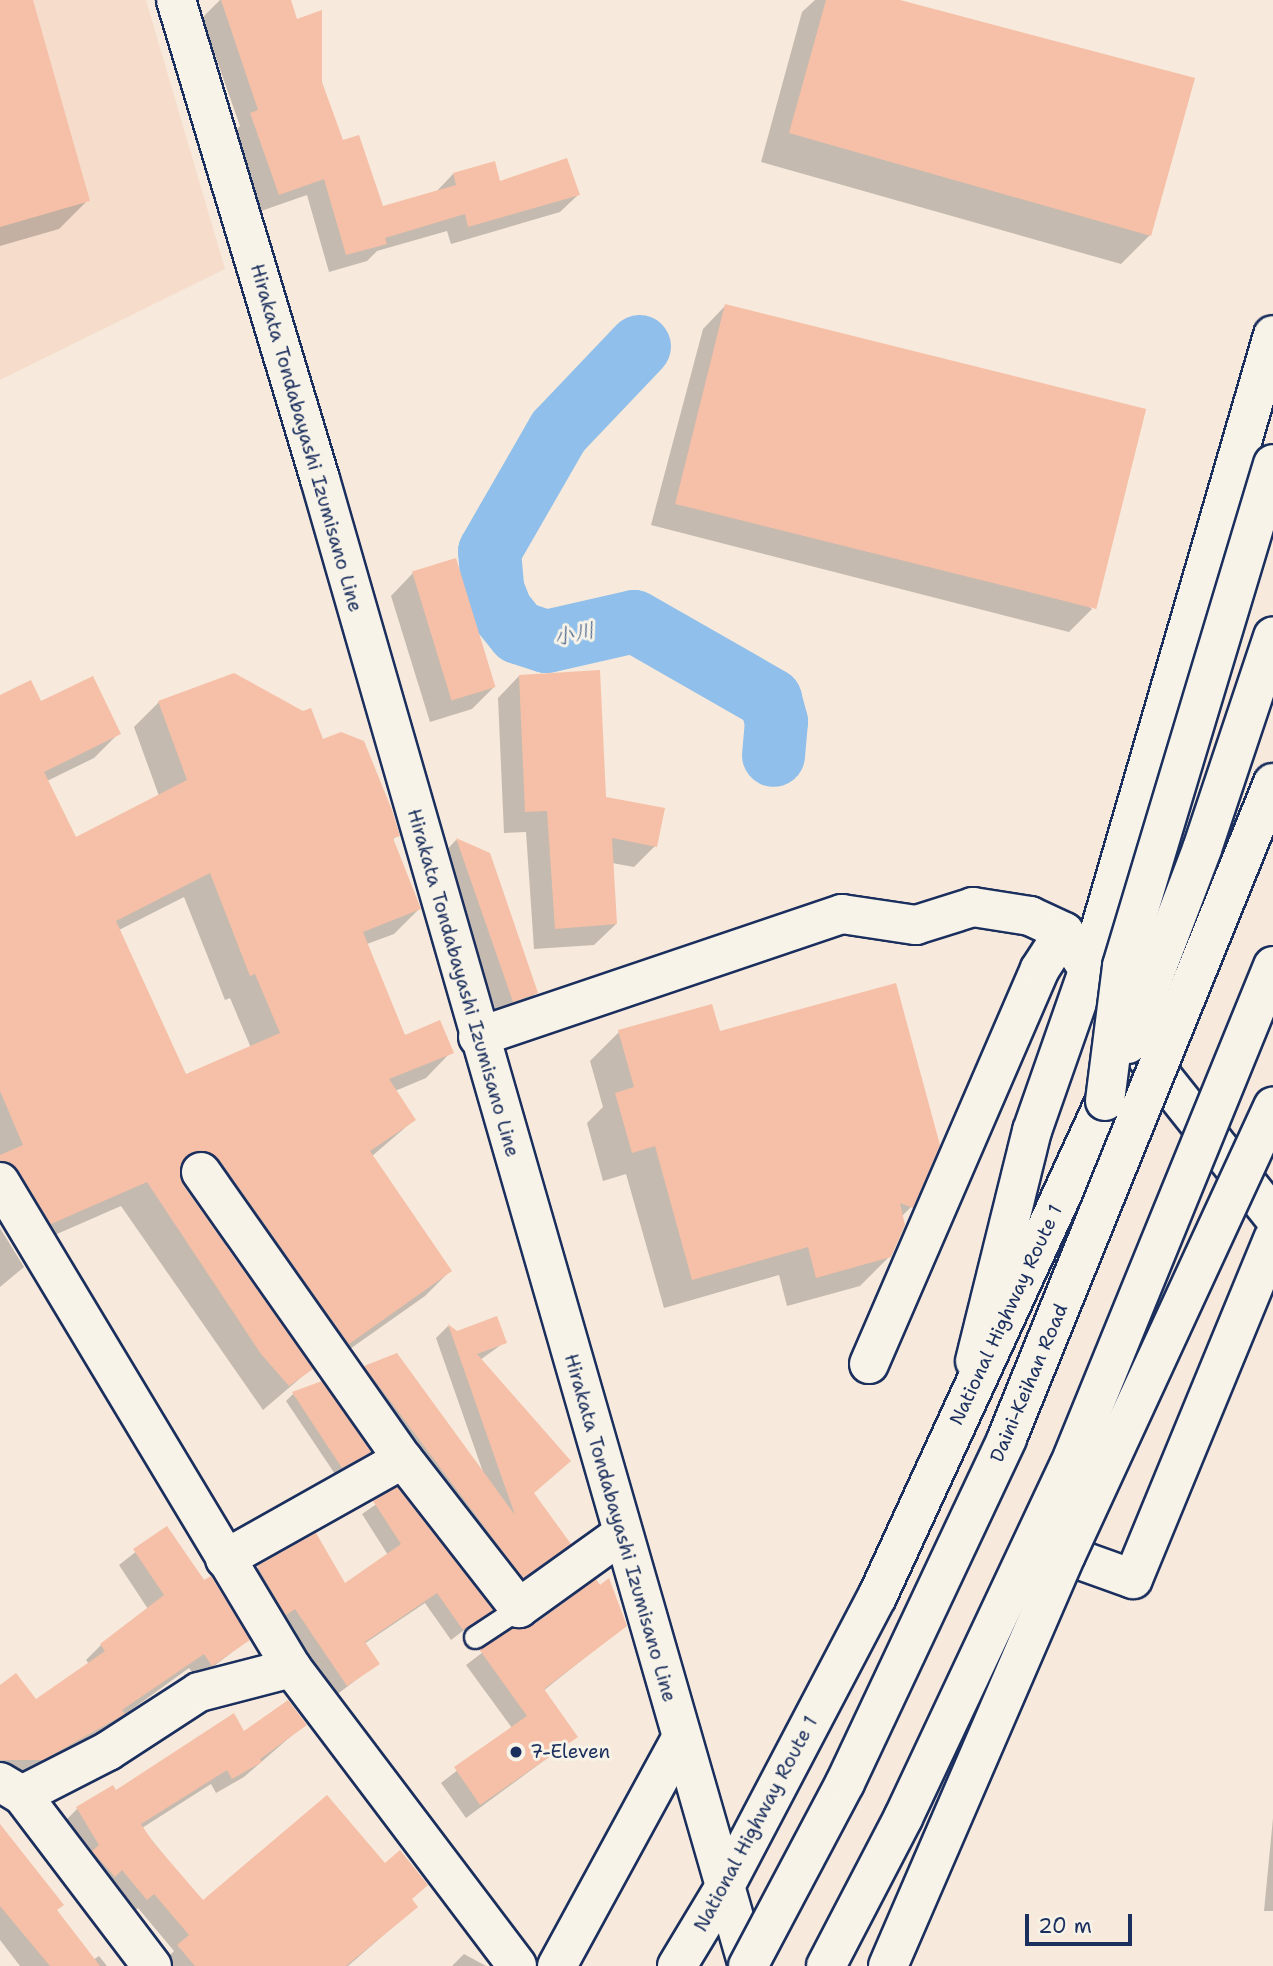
<!DOCTYPE html>
<html>
<head>
<meta charset="utf-8">
<style>
	body { margin:0 }
	#map { position:relative; width:1273px; height:1966px; overflow:hidden; background:#f7e9db; font-family:"Shantell Sans","Klee One",sans-serif }
	div>[style] { position:absolute }
	[style*='--x'] { left:calc(var(--x)*1px); top:calc(var(--y)*1px); width:calc(var(--w)*1px); rotate:calc(var(--a)*1deg) }
	.built>* { inset:0; background:#f6ddcb }
	.shadow>* { inset:0; background:#0003 }
	.river>* { height:63px; margin:-31.5px; padding:0 31.5px; transform-origin:31.5px; border-radius:31.5px; background:#8fbfea }
	.building>* { inset:0; background:#f5c0a7; transform-origin:0 0 }
	.roads { filter:drop-shadow(2px 0 #1b2f5e) drop-shadow(-2px 0 #1b2f5e) drop-shadow(0 2px #1b2f5e) drop-shadow(0 -2px #1b2f5e) }
	.lane>* { height:21px; margin:-10.5px; padding:0 10.5px; transform-origin:10.5px; border-radius:10.5px; background:#f7f3e8 }
	.street>* { height:38px; margin:-19px; padding:0 19px; transform-origin:19px; border-radius:19px; background:#f7f3e8 }
	.primary>* { height:38px; margin:-19px; padding:0 19px; transform-origin:19px; border-radius:19px; background:#f7f3e8 }
	.highway>* { height:38px; margin:-19px; padding:0 19px; transform-origin:19px; border-radius:19px; background:#f7f3e8 }
	.bridges { filter:drop-shadow(2px 0 #1b2f5e) drop-shadow(-2px 0 #1b2f5e) drop-shadow(0 2px #1b2f5e) drop-shadow(0 -2px #1b2f5e) }
	.highway-bridge>* { height:38px; margin:-19px; padding:0 19px; transform-origin:19px; border-radius:19px; background:#f7f3e8 }
	.dots>* { width:19px; height:19px; translate:-50% -50%; box-sizing:border-box; border:4px solid #f7f3e8; border-radius:50% }
	span { translate:-50% -50%; white-space:nowrap; text-align:center; line-height:1.15; -webkit-text-stroke:6px #f7f3e8; paint-order:stroke }
	.street-label { font-size:19px; color:#1b2f5e }
	.poi-label { font-size:19px; color:#1b2f5e }
	.left { translate:0 -50%; text-align:left }
	.water-label { font-size:21px; color:#385381; font-style:italic }
	.scale { position:absolute; left:1025px; top:1914px; width:107px; height:32px; box-sizing:border-box; border:4px solid #1b2f5e; border-top:0; padding-left:9px; font-size:21px; line-height:24px; white-space:nowrap; color:#1b2f5e; -webkit-text-stroke:5px #f7f3e8; paint-order:stroke }
</style>
</head>
<body>
<div id="map">
	<div class="built">
		<div style="clip-path:polygon(0 0,146px 0,225px 269px,0 380px)"></div>
	</div>
	<div class="shadow">
		<div style="clip-path:polygon(0 0,31px 0,88px 200px,59px 229px,0 246px)"></div>
		<div style="clip-path:polygon(220px 0,289px 0,342px 142px,382px 208px,436px 192px,453px 174px,578px 195px,560px 212px,451px 244px,447px 231px,377px 251px,367px 261px,329px 272px,307px 195px,261px 211px,234px 132px,240px 126px,202px 18px)"></div>
		<div style="clip-path:polygon(815px 0,894px 0,1150px 235px,1121px 264px,761px 162px,802px 12px)"></div>
		<div style="clip-path:polygon(725px 306px,1092px 609px,1069px 632px,651px 525px,703px 329px)"></div>
		<div style="clip-path:polygon(413px 573px,494px 687px,472px 709px,430px 722px,391px 596px)"></div>
		<div style="clip-path:polygon(519px 676px,605px 799px,655px 846px,634px 867px,612px 863px,616px 924px,594px 945px,534px 949px,526px 832px,504px 833px,498px 698px)"></div>
		<div style="clip-path:polygon(evenodd,0 697px,40px 703px,119px 733px,94px 758px,47px 781px,75px 839px,159px 796px,134px 727px,159px 702px,322px 742px,398px 835px,392px 840px,419px 909px,394px 934px,367px 944px,405px 1037px,451px 1052px,426px 1078px,395px 1091px,414px 1120px,371px 1157px,450px 1271px,425px 1296px,323px 1368px,181px 1177px,181px 1185px,311px 1369px,263px 1410px,121px 1206px,25px 1248px,0 1203px,0 697px,184px 897px,225px 1000px,230px 998px,251px 1048px,185px 1077px,119px 930px,184px 897px)"></div>
		<div style="clip-path:polygon(456px 840px,488px 855px,536px 993px,521px 1008px,498px 1016px,442px 855px)"></div>
		<div style="clip-path:polygon(619px 1032px,719px 1033px,911px 1207px,901px 1217px,890px 1256px,860px 1286px,787px 1306px,779px 1275px,664px 1308px,626px 1174px,603px 1181px,587px 1123px,603px 1107px,590px 1061px)"></div>
		<div style="clip-path:polygon(0 1228px,24px 1267px,0 1287px)"></div>
		<div style="clip-path:polygon(448px 1326px,456px 1333px,505px 1342px,480px 1360px,533px 1494px,569px 1544px,510px 1590px,352px 1380px,365px 1367px,483px 1472px,436px 1338px)"></div>
		<div style="clip-path:polygon(293px 1394px,369px 1452px,335px 1474px,286px 1401px)"></div>
		<div style="clip-path:polygon(397px 1490px,490px 1610px,451px 1640px,425px 1603px,364px 1644px,377px 1664px,335px 1696px,282px 1620px,246px 1580px,258px 1568px,315px 1536px,344px 1585px,388px 1555px,362px 1514px)"></div>
		<div style="clip-path:polygon(166px 1528px,248px 1640px,197px 1679px,189px 1668px,80px 1747px,26px 1774px,0 1770px,0 1687px,36px 1702px,89px 1664px,86px 1660px,101px 1645px,148px 1609px,119px 1565px)"></div>
		<div style="clip-path:polygon(625px 1626px,543px 1691px,576px 1737px,466px 1818px,441px 1783px,512px 1728px,466px 1665px,512px 1630px)"></div>
		<div style="clip-path:polygon(304px 1725px,244px 1777px,216px 1793px,211px 1784px,142px 1828px,203px 1903px,411px 1900px,416px 1907px,348px 1966px,167px 1966px,163px 1962px,174px 1951px,138px 1908px,131px 1914px,62px 1824px,77px 1809px,243px 1733px)"></div>
		<div style="clip-path:polygon(1273px 1818px,1273px 1911px,1264px 1911px)"></div>
		<div style="clip-path:polygon(0 1855px,55px 1911px,93px 1960px,99px 1956px,107px 1966px,20px 1966px,0 1940px)"></div>
		<div style="clip-path:polygon(464px 1954px,486px 1966px,452px 1966px)"></div>
	</div>
	<div class="river">
		<div style="--x:639;--y:346;--w:117;--a:133.6"></div>
		<div style="--x:558;--y:431;--w:138;--a:119.9"></div>
		<div style="--x:489;--y:551;--w:37;--a:85"></div>
		<div style="--x:492;--y:588;--w:25;--a:69"></div>
		<div style="--x:501;--y:611;--w:27;--a:51"></div>
		<div style="--x:518;--y:632;--w:29;--a:18"></div>
		<div style="--x:546;--y:641;--w:90;--a:-12.8"></div>
		<div style="--x:634;--y:621;--w:157;--a:29.8"></div>
		<div style="--x:770;--y:699;--w:23;--a:75"></div>
		<div style="--x:776;--y:721;--w:34;--a:95"></div>
	</div>
	<div class="building">
		<div style="clip-path:polygon(0 0,33px 0,90px 201px,0 227px)"></div>
		<div style="clip-path:polygon(221px 0,291px 0,297px 19px,322px 10px,322px 82px,343px 140px,359px 135px,383px 206px,456px 185px,453px 173px,495px 161px,500px 181px,567px 158px,580px 195px,468px 227px,465px 214px,385px 238px,387px 244px,346px 255px,324px 179px,279px 195px,250px 113px,258px 110px)"></div>
		<div style="clip-path:polygon(826px 0,900px 0,1195px 78px,1151px 236px,789px 133px)"></div>
		<div style="left:725px;top:304px;width:434px;height:206px;rotate:14deg"></div>
		<div style="left:456px;top:558px;width:135px;height:46px;rotate:73deg"></div>
		<div style="clip-path:polygon(600px 670px,606px 797px,665px 808px,657px 847px,612px 838px,617px 924px,555px 929px,547px 811px,525px 812px,519px 675px)"></div>
		<div style="clip-path:polygon(evenodd,234px 673px,303px 711px,311px 708px,323px 739px,341px 732px,364px 741px,392px 810px,400px 836px,393px 838px,421px 909px,363px 932px,405px 1035px,440px 1020px,454px 1053px,389px 1079px,416px 1120px,370px 1151px,452px 1271px,349px 1344px,219px 1159px,200px 1150px,182px 1162px,183px 1185px,313px 1369px,289px 1386px,261px 1354px,147px 1182px,51px 1224px,18px 1170px,0 1160px,0 1155px,23px 1145px,0 1091px,0 695px,31px 680px,41px 701px,93px 676px,121px 734px,44px 772px,76px 837px,187px 780px,158px 701px,234px 673px,210px 873px,250px 976px,255px 974px,280px 1033px,186px 1074px,116px 921px,210px 873px)"></div>
		<div style="clip-path:polygon(456px 838px,490px 853px,538px 993px,513px 1002px)"></div>
		<div style="clip-path:polygon(896px 983px,940px 1145px,913px 1208px,900px 1203px,905px 1225px,891px 1257px,816px 1278px,808px 1247px,692px 1280px,655px 1146px,632px 1153px,615px 1093px,634px 1087px,618px 1030px,712px 1004px,720px 1031px)"></div>
		<div style="clip-path:polygon(497px 1316px,507px 1343px,477px 1354px,571px 1461px,534px 1493px,571px 1544px,523px 1578px,364px 1366px,397px 1353px,515px 1515px,448px 1324px,457px 1331px)"></div>
		<div style="clip-path:polygon(322px 1381px,371px 1452px,342px 1468px,292px 1392px)"></div>
		<div style="clip-path:polygon(397px 1487px,493px 1610px,463px 1630px,437px 1593px,365px 1642px,380px 1664px,347px 1686px,295px 1609px,286px 1615px,257px 1566px,316px 1533px,345px 1583px,401px 1544px,373px 1501px)"></div>
		<div style="clip-path:polygon(167px 1526px,204px 1580px,211px 1576px,250px 1640px,212px 1666px,204px 1654px,122px 1710px,125px 1714px,43px 1760px,0 1760px,0 1685px,16px 1673px,36px 1699px,105px 1651px,100px 1644px,164px 1595px,133px 1549px)"></div>
		<div style="clip-path:polygon(609px 1578px,627px 1626px,544px 1689px,578px 1737px,480px 1805px,454px 1767px,527px 1716px,479px 1649px,512px 1628px,532px 1626px,596px 1579px,600px 1585px)"></div>
		<div style="clip-path:polygon(288px 1700px,307px 1725px,260px 1759px,262px 1762px,232px 1779px,227px 1770px,141px 1824px,153px 1842px,203px 1900px,327px 1795px,385px 1863px,400px 1850px,428px 1885px,412px 1899px,418px 1907px,346px 1966px,195px 1966px,177px 1945px,189px 1935px,154px 1894px,147px 1900px,122px 1870px,115px 1877px,92px 1851px,99px 1845px,76px 1807px,113px 1785px,116px 1790px,234px 1713px,244px 1731px)"></div>
		<div style="clip-path:polygon(0 1824px,64px 1905px,57px 1910px,100px 1966px,50px 1966px,0 1906px)"></div>
	</div>
	<div class="roads">
		<div class="lane">
			<div style="--x:475;--y:1637;--w:53;--a:-33.4"></div>
		</div>
		<div class="street">
			<div style="--x:478;--y:1037;--w:384;--a:-18.7"></div>
			<div style="--x:842;--y:914;--w:75;--a:8.5"></div>
			<div style="--x:916;--y:925;--w:60;--a:-17.5"></div>
			<div style="--x:973;--y:907;--w:58;--a:9"></div>
			<div style="--x:1030;--y:916;--w:38;--a:25"></div>
			<div style="--x:1064;--y:932;--w:61;--a:57.1"></div>
			<div style="--x:1137;--y:1045;--w:218;--a:51.5"></div>
			<div style="--x:201;--y:1172;--w:351;--a:54.9"></div>
			<div style="--x:403;--y:1459;--w:189;--a:52.1"></div>
			<div style="--x:519;--y:1608;--w:127;--a:-35.7"></div>
			<div style="--x:0;--y:1182;--w:567;--a:59"></div>
			<div style="--x:292;--y:1668;--w:373;--a:52.9"></div>
			<div style="--x:975;--y:1361;--w:237;--a:-76.1"></div>
			<div style="--x:1032;--y:1131;--w:173;--a:-70.7"></div>
			<div style="--x:1089;--y:968;--w:659;--a:-73.79"></div>
			<div style="--x:869;--y:1364;--w:430;--a:-66.6"></div>
			<div style="--x:1040;--y:969;--w:44;--a:-57"></div>
			<div style="--x:1066;--y:1555;--w:71;--a:19.7"></div>
			<div style="--x:1133;--y:1579;--w:368;--a:-67.6"></div>
			<div style="--x:225;--y:1559;--w:204;--a:-29.3"></div>
			<div style="--x:0;--y:1782;--w:26;--a:31"></div>
			<div style="--x:22;--y:1795;--w:97;--a:-27.1"></div>
			<div style="--x:108;--y:1751;--w:108;--a:-33"></div>
			<div style="--x:199;--y:1692;--w:96;--a:-14.5"></div>
			<div style="--x:22;--y:1795;--w:215;--a:52.8"></div>
			<div style="--x:557;--y:1966;--w:259;--a:-61.4"></div>
		</div>
		<div class="primary">
			<div style="--x:176;--y:0;--w:500;--a:73.27"></div>
			<div style="--x:320;--y:479;--w:1547;--a:73.94"></div>
		</div>
		<div class="highway">
			<div style="--x:677;--y:1966;--w:91;--a:-58.9"></div>
			<div style="--x:724;--y:1888;--w:329;--a:-62.3"></div>
			<div style="--x:877;--y:1597;--w:546;--a:-65.31"></div>
		</div>
	</div>
	<div class="bridges">
		<div class="highway-bridge">
			<div style="--x:1128;--y:1044;--w:209;--a:-69.2"></div>
			<div style="--x:1202;--y:849;--w:224;--a:-71.5"></div>
			<div style="--x:1105;--y:1101;--w:136;--a:-82.8"></div>
			<div style="--x:1122;--y:966;--w:524;--a:-73.26"></div>
			<div style="--x:748;--y:1966;--w:207;--a:-62.1"></div>
			<div style="--x:845;--y:1783;--w:381;--a:-64.8"></div>
			<div style="--x:1007;--y:1438;--w:707;--a:-67.9"></div>
			<div style="--x:826;--y:1966;--w:167;--a:-62.5"></div>
			<div style="--x:903;--y:1818;--w:389;--a:-64.8"></div>
			<div style="--x:1069;--y:1466;--w:540;--a:-67.8"></div>
			<div style="--x:888;--y:1966;--w:448;--a:-66.6"></div>
			<div style="--x:1066;--y:1555;--w:494;--a:-65.2"></div>
		</div>
	</div>
	<div class="dots">
		<div style="left:516px;top:1752px;background:#1b2f5e"></div>
	</div>
	<div class="street-label">
		<span style="left:306px;top:438px;rotate:74deg">Hirakata Tondabayashi Izumisano Line</span>
		<span style="left:463px;top:983px;rotate:74deg">Hirakata Tondabayashi Izumisano Line</span>
		<span style="left:1006px;top:1315px;rotate:-65deg">National Highway Route 1</span>
		<span style="left:1029px;top:1383px;rotate:-67deg">Daini-Keihan Road</span>
		<span style="left:620px;top:1528px;rotate:74deg">Hirakata Tondabayashi Izumisano Line</span>
		<span style="left:756px;top:1824px;rotate:-62deg">National Highway Route 1</span>
	</div>
	<div class="poi-label">
		<span class="left" style="left:530px;top:1752px">7-Eleven</span>
	</div>
	<div class="water-label">
		<span style="left:574px;top:634px;rotate:-12deg">小川</span>
	</div>
	<div class="scale">20 m</div>
</div>
</body>
</html>
